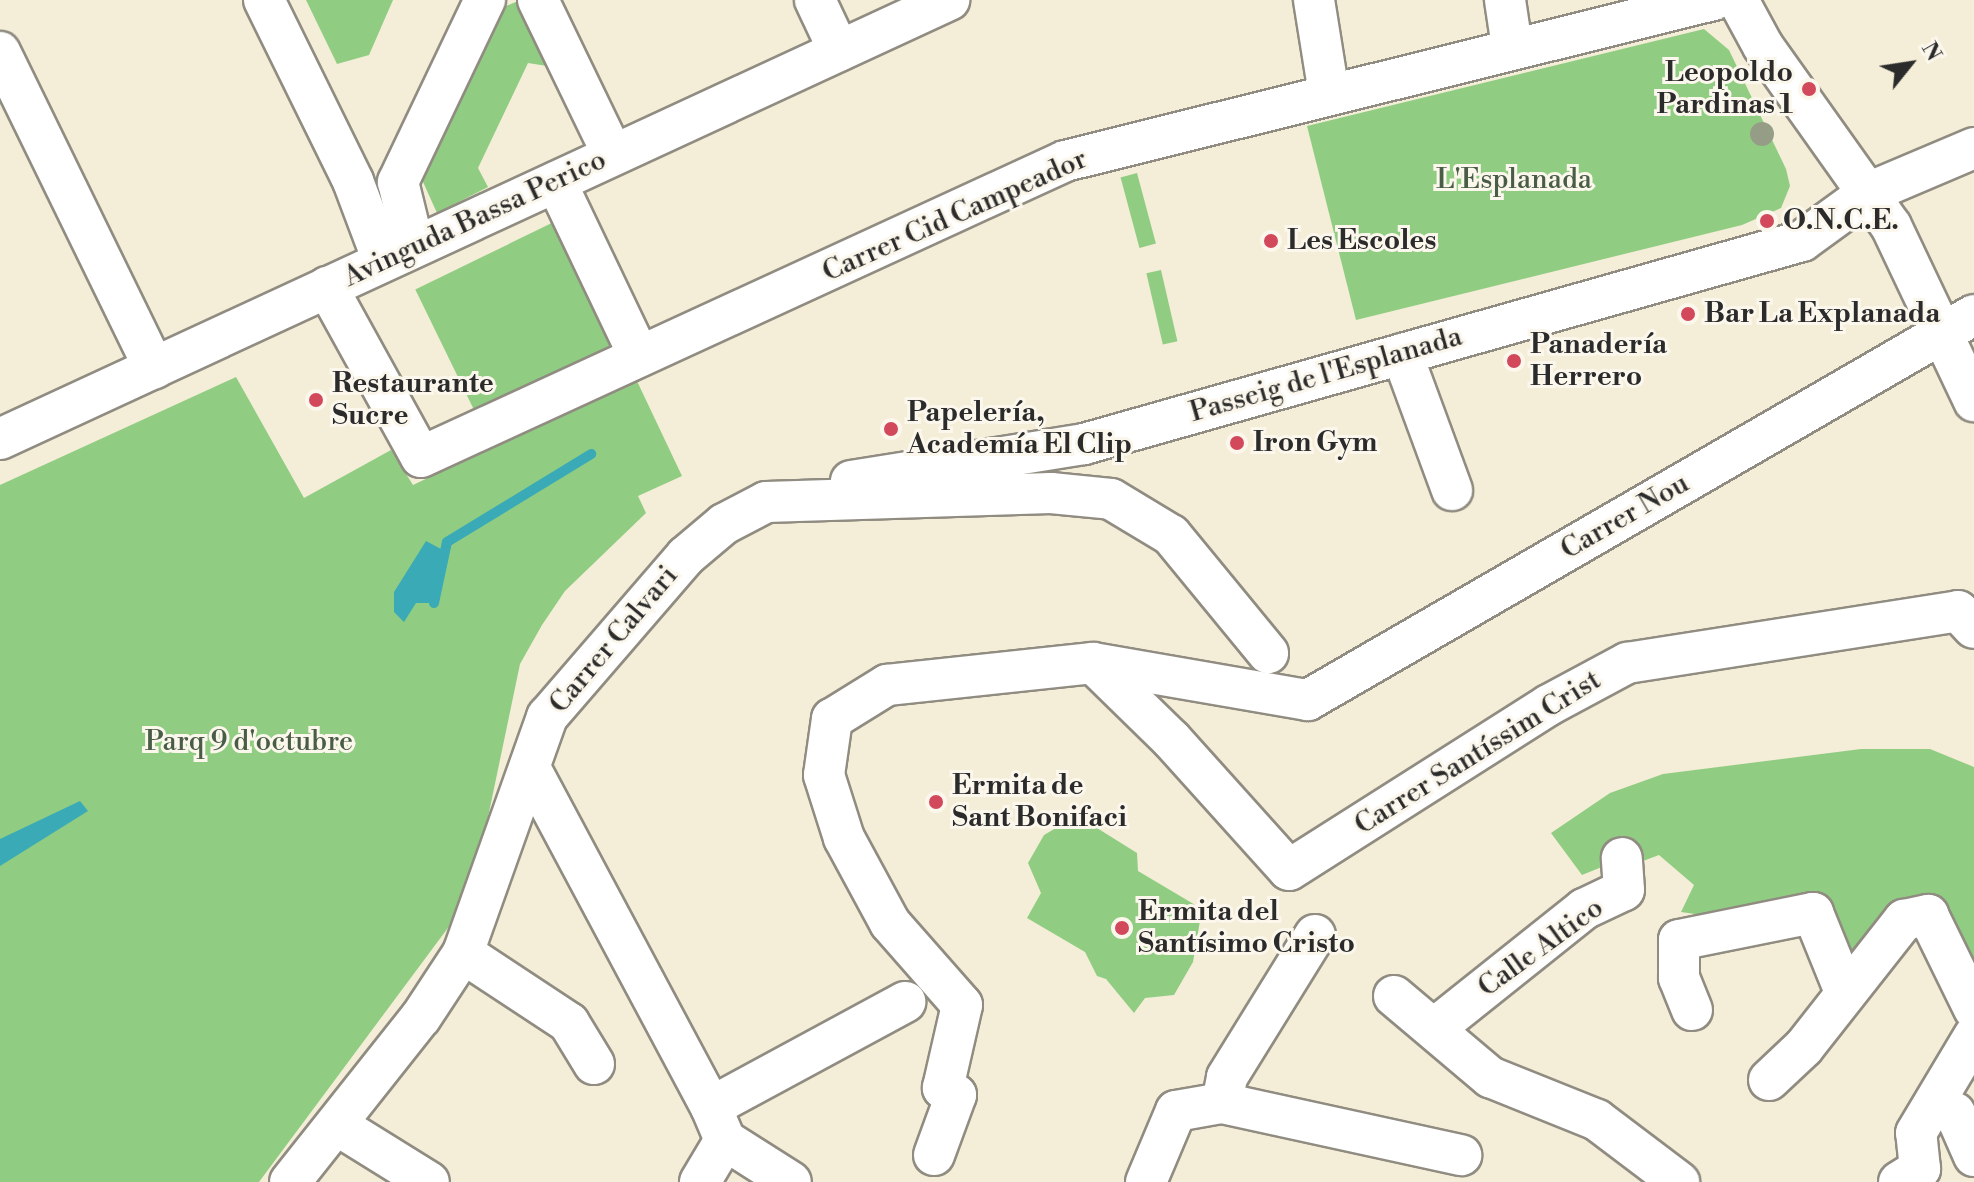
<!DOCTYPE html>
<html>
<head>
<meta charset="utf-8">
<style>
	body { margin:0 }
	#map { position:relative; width:1974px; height:1182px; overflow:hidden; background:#f4edd7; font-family:"Libre Bodoni",serif }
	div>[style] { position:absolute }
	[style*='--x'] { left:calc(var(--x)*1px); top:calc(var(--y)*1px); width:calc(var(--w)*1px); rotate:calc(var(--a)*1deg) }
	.green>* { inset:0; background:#90cd82; transform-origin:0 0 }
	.water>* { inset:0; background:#3aaab7 }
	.stream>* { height:10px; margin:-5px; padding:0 5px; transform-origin:5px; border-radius:5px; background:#3aaab7 }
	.roads { filter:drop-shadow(2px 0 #908c81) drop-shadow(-2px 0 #908c81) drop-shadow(0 2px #908c81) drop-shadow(0 -2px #908c81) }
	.minor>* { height:40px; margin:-20px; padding:0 20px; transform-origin:20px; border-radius:20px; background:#fff }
	.trees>* { width:24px; height:24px; margin:-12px; border-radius:50%; background:#969d87 }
	.dots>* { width:22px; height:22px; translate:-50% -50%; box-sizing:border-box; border:4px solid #fbf7ec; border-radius:50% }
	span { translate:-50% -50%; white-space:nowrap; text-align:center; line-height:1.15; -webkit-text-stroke:6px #fbf7ec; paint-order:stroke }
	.poi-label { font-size:28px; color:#2b2b2b; font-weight:700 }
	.right { translate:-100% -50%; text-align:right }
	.left { translate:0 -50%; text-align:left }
	.park-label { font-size:28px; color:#495c45 }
	.street-label { font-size:28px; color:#2b2b2b }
	.north { position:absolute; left:1870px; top:24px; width:80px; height:80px; -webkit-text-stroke:6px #fbf7ec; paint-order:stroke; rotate:60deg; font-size:22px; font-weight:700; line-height:32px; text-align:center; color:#2b2b2b }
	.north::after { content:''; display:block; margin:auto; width:28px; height:36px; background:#2b2b2b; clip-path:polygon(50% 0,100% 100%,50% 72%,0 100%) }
</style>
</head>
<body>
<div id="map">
	<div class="green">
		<div style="clip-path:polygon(306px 0,393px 0,369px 55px,337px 64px)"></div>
		<div style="clip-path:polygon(518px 1px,547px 66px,528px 63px,478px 168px,488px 187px,437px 213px,419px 173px,506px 6px)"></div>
		<div style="clip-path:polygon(1704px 29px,1729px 50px,1786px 169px,1790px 186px,1781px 208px,1742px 225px,1356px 320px,1307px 126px)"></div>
		<div style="left:1137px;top:173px;width:73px;height:17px;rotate:75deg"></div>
		<div style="left:560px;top:219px;width:138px;height:161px;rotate:64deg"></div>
		<div style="left:1161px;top:270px;width:73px;height:15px;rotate:77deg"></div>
		<div style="clip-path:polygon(236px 377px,304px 498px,391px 450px,413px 485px,636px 379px,682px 476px,638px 496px,646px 513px,565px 591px,542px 625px,520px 664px,487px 822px,459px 913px,259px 1182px,0 1182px,0 485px)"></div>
		<div style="clip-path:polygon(1861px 749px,1930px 749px,1974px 767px,1974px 982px,1938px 906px,1852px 963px,1813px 905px,1743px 921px,1681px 912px,1694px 885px,1659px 855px,1635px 864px,1614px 862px,1582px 875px,1551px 833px,1610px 793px,1663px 774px)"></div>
		<div style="clip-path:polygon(1068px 821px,1089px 823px,1137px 853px,1138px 871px,1202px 909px,1193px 962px,1174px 995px,1145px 998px,1134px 1013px,1106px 979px,1097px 976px,1085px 952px,1027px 918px,1041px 893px,1028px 863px,1044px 835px)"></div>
	</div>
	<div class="water">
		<div style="clip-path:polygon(426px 541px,441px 549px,434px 603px,416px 603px,404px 622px,394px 612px,394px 592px)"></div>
		<div style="clip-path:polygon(80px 801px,88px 811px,0 866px,0 839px)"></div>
	</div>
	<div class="stream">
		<div style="--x:434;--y:603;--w:62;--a:-78"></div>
		<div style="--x:447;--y:542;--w:169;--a:-31.4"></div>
	</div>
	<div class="roads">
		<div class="minor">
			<div style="--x:264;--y:0;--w:202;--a:63.8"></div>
			<div style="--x:353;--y:181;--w:85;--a:69.4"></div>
			<div style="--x:538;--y:0;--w:172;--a:64.2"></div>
			<div style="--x:815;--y:0;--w:56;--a:64.8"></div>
			<div style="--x:1314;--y:0;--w:95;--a:80.9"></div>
			<div style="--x:1505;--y:0;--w:48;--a:81.5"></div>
			<div style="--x:1738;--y:0;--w:52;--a:61.5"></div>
			<div style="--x:1763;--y:46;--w:221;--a:54.6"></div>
			<div style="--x:1891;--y:226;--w:194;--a:64.6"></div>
			<div style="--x:0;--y:52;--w:352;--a:64"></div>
			<div style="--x:556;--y:182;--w:193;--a:64.5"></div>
			<div style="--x:414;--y:247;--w:67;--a:-103.8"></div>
			<div style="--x:398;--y:182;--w:202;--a:-64.5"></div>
			<div style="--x:327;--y:287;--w:194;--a:61.1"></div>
			<div style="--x:421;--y:457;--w:709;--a:-24.68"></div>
			<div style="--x:1065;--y:161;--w:668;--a:-13.95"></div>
			<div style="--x:1402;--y:354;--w:145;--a:69.8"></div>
			<div style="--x:0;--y:439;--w:1046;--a:-24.82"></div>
			<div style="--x:851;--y:481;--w:236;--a:-9"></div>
			<div style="--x:1084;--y:444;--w:746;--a:-15.79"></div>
			<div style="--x:1802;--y:241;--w:82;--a:-36"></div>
			<div style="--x:1868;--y:193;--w:115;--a:-23"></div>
			<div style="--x:1093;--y:663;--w:109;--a:44.3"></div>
			<div style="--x:1171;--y:739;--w:176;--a:48"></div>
			<div style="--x:1289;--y:870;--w:308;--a:-32.4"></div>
			<div style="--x:1549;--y:705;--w:89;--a:-28.3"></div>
			<div style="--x:1627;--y:663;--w:335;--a:-8.9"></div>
			<div style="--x:1958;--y:611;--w:23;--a:47"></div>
			<div style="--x:530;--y:768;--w:384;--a:61.9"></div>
			<div style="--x:711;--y:1107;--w:36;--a:67"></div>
			<div style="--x:725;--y:1140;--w:49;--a:120.8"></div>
			<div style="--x:463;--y:953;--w:127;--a:33.4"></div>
			<div style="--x:569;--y:1023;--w:48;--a:58.6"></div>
			<div style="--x:1394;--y:996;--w:126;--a:40.2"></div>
			<div style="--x:1490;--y:1077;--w:115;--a:21.9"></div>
			<div style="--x:1597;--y:1120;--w:103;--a:37.1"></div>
			<div style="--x:1692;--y:1010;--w:35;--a:-112"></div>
			<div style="--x:1679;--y:978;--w:38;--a:-90"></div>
			<div style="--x:1679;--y:940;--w:137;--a:-11.4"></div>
			<div style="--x:1813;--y:913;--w:85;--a:67.9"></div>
			<div style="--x:1435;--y:1028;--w:191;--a:-38.6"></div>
			<div style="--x:1584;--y:909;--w:44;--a:-25.4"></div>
			<div style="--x:1624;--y:890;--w:32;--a:-94"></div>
			<div style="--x:1769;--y:1080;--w:48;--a:-43.3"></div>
			<div style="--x:1804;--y:1047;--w:162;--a:-51.8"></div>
			<div style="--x:1904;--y:920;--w:25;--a:-12"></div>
			<div style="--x:1928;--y:915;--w:105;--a:63.9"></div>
			<div style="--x:1222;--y:1103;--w:26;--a:-79"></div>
			<div style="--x:1227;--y:1077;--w:167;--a:-58.2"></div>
			<div style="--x:711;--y:1107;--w:221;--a:-28.4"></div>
			<div style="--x:1955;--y:1113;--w:47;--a:66.2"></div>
			<div style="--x:337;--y:1125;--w:108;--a:31.8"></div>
			<div style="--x:725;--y:1140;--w:78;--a:32.5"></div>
			<div style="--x:934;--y:1155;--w:64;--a:-69.9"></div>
			<div style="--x:956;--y:1095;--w:15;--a:-152"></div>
			<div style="--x:943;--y:1088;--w:85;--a:-77.1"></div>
			<div style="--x:962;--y:1005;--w:109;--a:-131.3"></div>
			<div style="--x:890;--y:923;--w:97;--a:-118.4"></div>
			<div style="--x:844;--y:838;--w:66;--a:-107.6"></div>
			<div style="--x:824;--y:775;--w:57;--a:-81.9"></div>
			<div style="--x:832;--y:719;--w:65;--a:-31.7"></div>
			<div style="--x:887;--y:685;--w:207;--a:-6.1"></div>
			<div style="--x:1093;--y:663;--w:218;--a:9.8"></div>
			<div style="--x:1308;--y:700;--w:769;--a:-30.03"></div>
			<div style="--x:290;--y:1182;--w:211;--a:-51.6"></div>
			<div style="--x:421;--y:1017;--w:77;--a:-56.7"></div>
			<div style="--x:463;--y:953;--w:251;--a:-70.4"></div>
			<div style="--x:547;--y:717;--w:213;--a:-49.2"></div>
			<div style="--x:686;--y:556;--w:50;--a:-40.1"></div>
			<div style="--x:724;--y:524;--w:47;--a:-27.6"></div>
			<div style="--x:766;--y:502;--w:285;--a:-1.8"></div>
			<div style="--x:1051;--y:493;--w:60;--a:5.7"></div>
			<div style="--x:1111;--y:499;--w:70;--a:31"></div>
			<div style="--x:1171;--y:535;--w:153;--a:50.6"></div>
			<div style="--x:1146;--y:1182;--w:77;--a:-67.1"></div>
			<div style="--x:1176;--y:1111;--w:47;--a:-9.9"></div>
			<div style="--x:1222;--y:1103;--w:245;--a:12.3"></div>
			<div style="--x:1899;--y:1182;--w:25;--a:-32"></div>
			<div style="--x:1920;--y:1169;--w:36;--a:-96"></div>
			<div style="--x:1916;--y:1133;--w:113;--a:-59.1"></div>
		</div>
	</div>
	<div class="trees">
		<div style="left:1762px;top:134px"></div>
	</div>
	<div class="dots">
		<div style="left:1809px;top:89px;background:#d1495b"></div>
		<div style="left:1767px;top:221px;background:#d1495b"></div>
		<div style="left:1271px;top:241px;background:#d1495b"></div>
		<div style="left:1688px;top:314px;background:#d1495b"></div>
		<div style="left:1514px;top:361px;background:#d1495b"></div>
		<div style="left:316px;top:400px;background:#d1495b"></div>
		<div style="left:891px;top:429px;background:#d1495b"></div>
		<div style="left:1237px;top:443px;background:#d1495b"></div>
		<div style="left:936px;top:802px;background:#d1495b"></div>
		<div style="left:1122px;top:928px;background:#d1495b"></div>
	</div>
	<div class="poi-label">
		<span class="right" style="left:1793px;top:89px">Leopoldo<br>Pardinas 1</span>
		<span class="left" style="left:1783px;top:221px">O.N.C.E.</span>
		<span class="left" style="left:1287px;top:241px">Les Escoles</span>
		<span class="left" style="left:1704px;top:314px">Bar La Explanada</span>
		<span class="left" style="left:1530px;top:361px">Panadería<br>Herrero</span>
		<span class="left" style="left:332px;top:400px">Restaurante<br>Sucre</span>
		<span class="left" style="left:907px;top:429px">Papelería,<br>Academía El Clip</span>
		<span class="left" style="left:1253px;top:443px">Iron Gym</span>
		<span class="left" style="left:952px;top:802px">Ermita de<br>Sant Bonifaci</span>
		<span class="left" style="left:1138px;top:928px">Ermita del<br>Santísimo Cristo</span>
	</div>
	<div class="park-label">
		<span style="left:1514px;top:180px">L'Esplanada</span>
		<span style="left:249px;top:742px">Parq 9 d'octubre</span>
	</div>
	<div class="street-label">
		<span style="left:955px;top:216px;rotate:-24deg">Carrer Cid Campeador</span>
		<span style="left:475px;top:219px;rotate:-25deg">Avinguda Bassa Perico</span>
		<span style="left:1326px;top:375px;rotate:-16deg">Passeig de l'Esplanada</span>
		<span style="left:1625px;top:517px;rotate:-30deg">Carrer Nou</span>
		<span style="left:614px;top:640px;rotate:-50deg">Carrer Calvari</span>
		<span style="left:1478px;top:753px;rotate:-32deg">Carrer Santíssim Crist</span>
		<span style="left:1541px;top:948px;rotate:-36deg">Calle Altico</span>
	</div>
	<div class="north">N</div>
</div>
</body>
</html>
